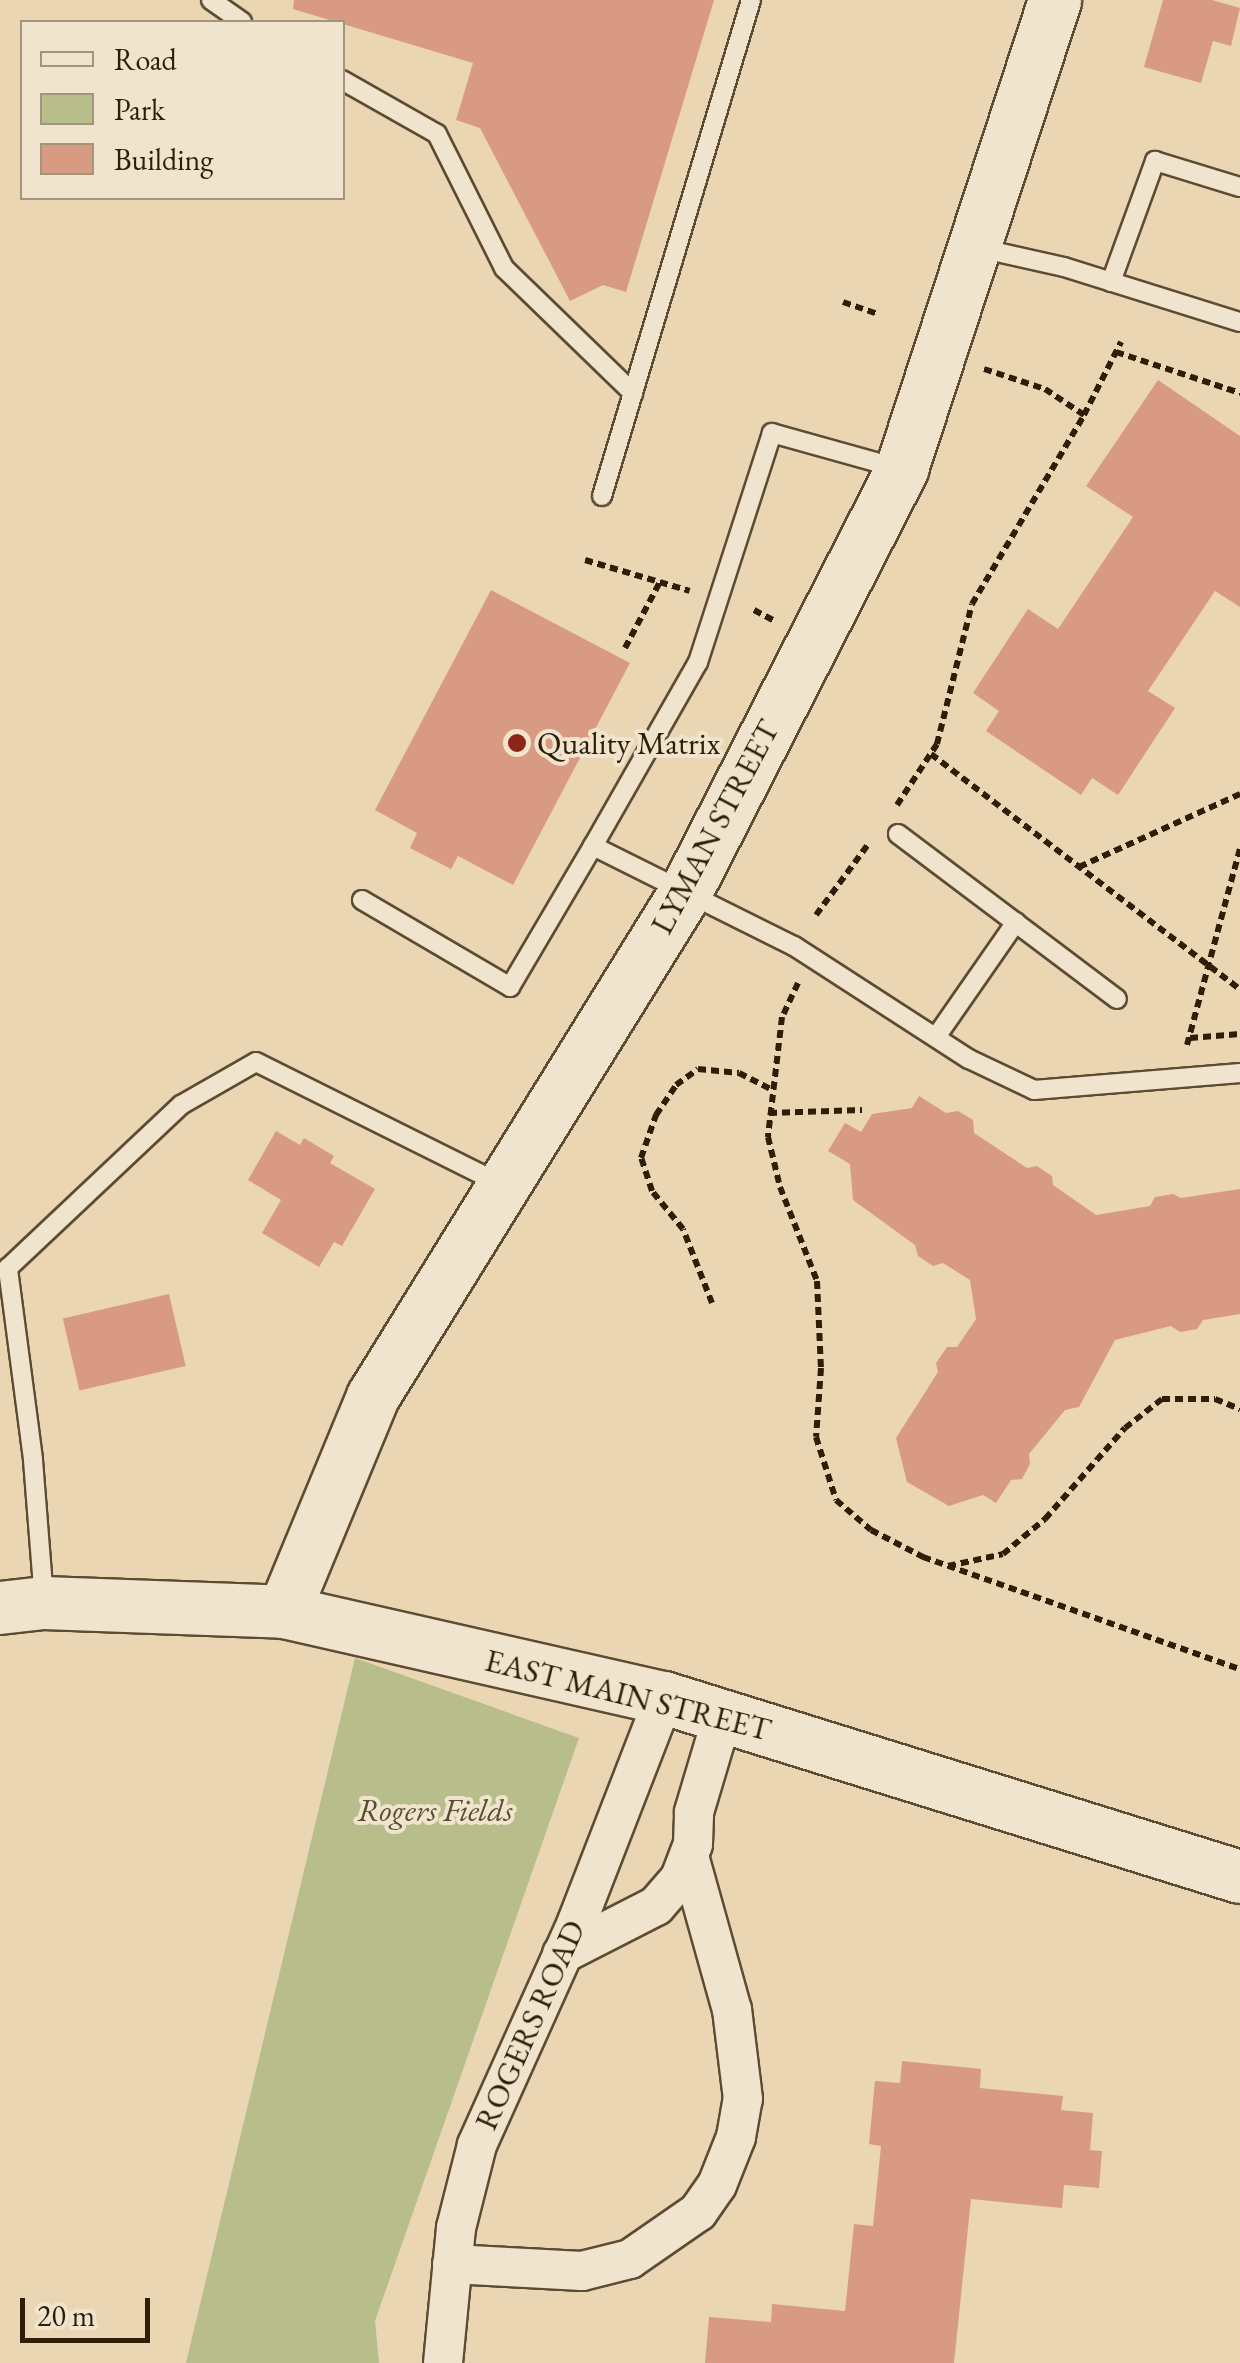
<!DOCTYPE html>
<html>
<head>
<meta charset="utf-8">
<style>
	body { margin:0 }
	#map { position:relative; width:1240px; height:2363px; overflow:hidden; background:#ead6b3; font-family:"EB Garamond",serif }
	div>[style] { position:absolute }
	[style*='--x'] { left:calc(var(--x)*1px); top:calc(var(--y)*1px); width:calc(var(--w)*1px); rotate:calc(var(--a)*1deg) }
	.green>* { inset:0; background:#b7be8c }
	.building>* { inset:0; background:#d99a83; transform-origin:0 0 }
	.path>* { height:6px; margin-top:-3px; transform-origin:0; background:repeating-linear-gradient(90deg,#2e1d07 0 8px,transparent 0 13px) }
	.roads { filter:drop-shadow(2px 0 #5d4b32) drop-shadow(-2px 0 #5d4b32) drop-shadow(0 2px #5d4b32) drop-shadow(0 -2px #5d4b32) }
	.lane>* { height:18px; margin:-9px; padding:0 9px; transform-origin:9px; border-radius:9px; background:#f1e4ce }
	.street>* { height:38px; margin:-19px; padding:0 19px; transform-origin:19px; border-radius:19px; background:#f1e4ce }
	.secondary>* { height:52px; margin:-26px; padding:0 26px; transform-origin:26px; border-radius:26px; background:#f1e4ce }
	.dots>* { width:28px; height:28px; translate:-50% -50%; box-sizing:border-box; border:5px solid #f1e4ce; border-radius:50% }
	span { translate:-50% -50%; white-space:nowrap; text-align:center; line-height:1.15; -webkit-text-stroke:8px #f1e4ce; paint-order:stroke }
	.poi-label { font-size:32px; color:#2e1d07 }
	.left { translate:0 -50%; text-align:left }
	.street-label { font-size:32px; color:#2e1d07 }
	.park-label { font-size:32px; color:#574d2f; font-style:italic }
	.legend { position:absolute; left:20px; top:20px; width:325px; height:180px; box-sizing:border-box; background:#f1e4ce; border:2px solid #a3947e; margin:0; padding:12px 18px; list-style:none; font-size:30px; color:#2e1d07 }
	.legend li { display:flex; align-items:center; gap:20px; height:50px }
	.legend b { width:50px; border:2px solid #a3947e }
	.scale { position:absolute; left:20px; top:2298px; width:130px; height:45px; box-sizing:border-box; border:5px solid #2e1d07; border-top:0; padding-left:12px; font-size:30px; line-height:35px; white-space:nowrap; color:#2e1d07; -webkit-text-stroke:8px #f1e4ce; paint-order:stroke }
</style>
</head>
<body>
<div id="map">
	<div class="green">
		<div style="clip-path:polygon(355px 1658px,579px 1738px,375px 2321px,379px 2363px,186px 2363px)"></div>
	</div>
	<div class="building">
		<div style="clip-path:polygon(294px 0,714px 0,626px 292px,603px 285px,570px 301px,480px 128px,456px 120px,473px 63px,293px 9px)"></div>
		<div style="clip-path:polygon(1163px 0,1212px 0,1240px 8px,1231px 46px,1213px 41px,1201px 83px,1144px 67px)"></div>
		<div style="clip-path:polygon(1158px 380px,1240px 436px,1240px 607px,1215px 591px,1148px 691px,1175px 708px,1118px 795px,1092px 778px,1081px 795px,986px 731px,999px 711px,973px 693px,1028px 609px,1058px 629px,1133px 517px,1086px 486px)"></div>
		<div style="clip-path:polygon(491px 590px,630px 663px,513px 885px,458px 856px,451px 869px,410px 848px,417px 833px,375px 810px)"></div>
		<div style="clip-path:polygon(919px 1096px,946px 1113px,958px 1111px,973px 1120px,974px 1133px,1027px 1168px,1037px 1166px,1052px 1176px,1053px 1185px,1096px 1215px,1150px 1206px,1155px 1197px,1173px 1194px,1181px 1198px,1240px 1189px,1240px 1314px,1203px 1320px,1197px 1329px,1180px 1332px,1171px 1326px,1115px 1340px,1079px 1407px,1065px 1410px,1029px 1454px,1030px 1464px,1022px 1479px,1011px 1480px,996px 1503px,983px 1495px,949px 1506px,907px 1482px,896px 1438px,938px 1372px,936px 1363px,947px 1347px,957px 1347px,976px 1319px,970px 1280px,943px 1263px,933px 1266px,918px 1256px,915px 1245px,853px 1200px,850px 1164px,828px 1151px,845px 1123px,861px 1132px,872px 1114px,912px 1108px)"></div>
		<div style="clip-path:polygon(276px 1131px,300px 1145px,304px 1138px,334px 1156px,330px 1163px,375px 1189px,342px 1246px,334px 1242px,319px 1267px,262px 1233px,281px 1200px,248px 1180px)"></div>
		<div style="left:169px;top:1294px;width:74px;height:109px;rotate:77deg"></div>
		<div style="clip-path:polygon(902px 2061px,981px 2069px,980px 2088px,1063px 2096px,1061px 2110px,1093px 2113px,1090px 2150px,1102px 2151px,1099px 2188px,1064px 2185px,1062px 2208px,971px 2199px,954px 2363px,705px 2363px,709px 2317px,771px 2322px,772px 2304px,845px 2311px,854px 2224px,873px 2226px,881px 2146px,869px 2144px,875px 2081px,900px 2083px)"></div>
	</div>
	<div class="path">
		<div style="--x:843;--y:302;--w:36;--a:19"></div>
		<div style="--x:1116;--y:352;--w:131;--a:18.3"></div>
		<div style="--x:984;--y:369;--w:64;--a:18.2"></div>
		<div style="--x:1045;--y:389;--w:47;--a:33.7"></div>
		<div style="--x:585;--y:560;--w:109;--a:16.4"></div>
		<div style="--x:754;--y:610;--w:24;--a:28"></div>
		<div style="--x:625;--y:648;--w:75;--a:-62.1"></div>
		<div style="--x:931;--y:754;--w:388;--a:37.3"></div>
		<div style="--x:897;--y:805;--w:73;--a:-56.7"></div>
		<div style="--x:937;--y:744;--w:144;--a:-76"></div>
		<div style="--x:972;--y:604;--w:220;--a:-59.3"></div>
		<div style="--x:1084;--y:415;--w:82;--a:-63.1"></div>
		<div style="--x:1079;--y:867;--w:177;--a:-24.4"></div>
		<div style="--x:816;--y:915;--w:89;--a:-53.6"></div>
		<div style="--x:798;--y:983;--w:38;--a:115"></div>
		<div style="--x:782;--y:1017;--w:121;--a:96.7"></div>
		<div style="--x:768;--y:1137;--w:51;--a:76.5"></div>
		<div style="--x:780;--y:1187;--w:101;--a:68.5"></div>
		<div style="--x:817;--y:1281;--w:87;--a:87.4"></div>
		<div style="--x:821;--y:1368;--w:69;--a:94.1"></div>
		<div style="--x:816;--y:1437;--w:66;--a:72.4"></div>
		<div style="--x:836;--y:1500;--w:46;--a:40.6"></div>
		<div style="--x:871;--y:1530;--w:59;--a:27.4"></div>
		<div style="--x:923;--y:1557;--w:336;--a:19.5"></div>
		<div style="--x:1190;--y:1038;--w:50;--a:-4.6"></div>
		<div style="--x:1187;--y:1045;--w:203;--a:-74.9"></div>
		<div style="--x:769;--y:1113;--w:93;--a:-1.8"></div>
		<div style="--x:712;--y:1303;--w:79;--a:-111.4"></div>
		<div style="--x:683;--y:1229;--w:49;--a:-129.2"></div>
		<div style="--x:652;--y:1191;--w:35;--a:-108"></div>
		<div style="--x:641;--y:1158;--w:46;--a:-70.8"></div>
		<div style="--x:656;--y:1115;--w:36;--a:-56"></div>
		<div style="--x:676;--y:1085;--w:27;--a:-36"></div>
		<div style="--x:698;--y:1069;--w:41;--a:5.6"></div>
		<div style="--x:739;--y:1073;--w:35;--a:27"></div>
		<div style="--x:948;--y:1566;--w:56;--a:-12.3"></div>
		<div style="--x:1003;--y:1554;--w:55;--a:-39.8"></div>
		<div style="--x:1045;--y:1519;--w:121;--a:-48.7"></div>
		<div style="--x:1125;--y:1428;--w:47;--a:-38.1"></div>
		<div style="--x:1162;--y:1399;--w:53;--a:0"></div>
		<div style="--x:1215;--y:1399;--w:27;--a:22"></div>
	</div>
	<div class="roads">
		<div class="lane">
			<div style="--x:211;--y:0;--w:38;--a:35"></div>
			<div style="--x:342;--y:80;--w:109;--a:29.6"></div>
			<div style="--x:437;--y:134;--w:150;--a:63.4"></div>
			<div style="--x:504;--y:268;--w:180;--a:44.1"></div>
			<div style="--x:979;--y:248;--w:87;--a:12.6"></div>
			<div style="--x:1064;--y:267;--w:184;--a:17.4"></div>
			<div style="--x:1111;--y:282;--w:129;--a:-70"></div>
			<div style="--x:1155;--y:161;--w:89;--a:17"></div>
			<div style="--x:897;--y:468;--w:130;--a:-164.4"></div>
			<div style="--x:772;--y:433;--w:241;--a:107.9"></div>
			<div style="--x:698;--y:662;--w:212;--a:119.7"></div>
			<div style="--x:593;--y:846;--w:225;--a:26.5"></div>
			<div style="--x:794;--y:946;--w:208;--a:32.9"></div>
			<div style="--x:969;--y:1059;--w:72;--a:25.5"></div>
			<div style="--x:1034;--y:1090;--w:207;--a:-4.7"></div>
			<div style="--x:602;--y:496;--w:518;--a:-73.28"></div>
			<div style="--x:898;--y:834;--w:274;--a:37"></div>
			<div style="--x:362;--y:900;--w:172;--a:30.4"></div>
			<div style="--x:510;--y:987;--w:164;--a:-59.5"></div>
			<div style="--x:936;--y:1037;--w:140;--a:-55.2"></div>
			<div style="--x:44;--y:1600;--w:141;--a:-94.5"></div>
			<div style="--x:33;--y:1459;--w:193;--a:-97.5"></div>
			<div style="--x:8;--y:1268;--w:238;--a:-43.3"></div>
			<div style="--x:181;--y:1105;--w:86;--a:-29.8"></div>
			<div style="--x:256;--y:1062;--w:271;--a:26.5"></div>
		</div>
		<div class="street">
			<div style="--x:562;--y:1954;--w:106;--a:-27.1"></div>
			<div style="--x:656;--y:1906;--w:37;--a:-49"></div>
			<div style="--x:680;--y:1878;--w:36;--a:-69"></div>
			<div style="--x:693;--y:1844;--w:32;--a:-88"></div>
			<div style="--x:694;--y:1812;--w:101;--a:-73.4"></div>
			<div style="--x:452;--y:2264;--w:130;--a:3.1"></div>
			<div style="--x:582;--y:2271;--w:49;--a:-14"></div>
			<div style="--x:630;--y:2259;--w:83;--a:-34.7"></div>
			<div style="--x:698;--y:2212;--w:33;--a:-55"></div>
			<div style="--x:717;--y:2185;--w:52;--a:-68.4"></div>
			<div style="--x:736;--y:2137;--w:39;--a:-80"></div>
			<div style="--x:743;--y:2099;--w:90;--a:-97"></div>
			<div style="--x:732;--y:2010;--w:160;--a:-105.6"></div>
			<div style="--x:443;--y:2363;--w:136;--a:-84.5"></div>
			<div style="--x:456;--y:2228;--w:86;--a:-75.8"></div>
			<div style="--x:477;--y:2145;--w:244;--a:-65.8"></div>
			<div style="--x:577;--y:1922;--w:240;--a:-68.8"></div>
		</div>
		<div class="secondary">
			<div style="--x:0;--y:1608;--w:44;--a:-6.5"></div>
			<div style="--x:44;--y:1603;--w:240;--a:2.1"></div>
			<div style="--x:284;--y:1612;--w:390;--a:12.8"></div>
			<div style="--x:664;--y:1698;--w:603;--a:17.26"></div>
			<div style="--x:284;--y:1612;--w:233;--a:-67.5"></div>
			<div style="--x:373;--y:1397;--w:594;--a:-58.21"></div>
			<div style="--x:686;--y:892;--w:475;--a:-62.9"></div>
			<div style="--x:902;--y:469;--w:493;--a:-71.9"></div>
		</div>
	</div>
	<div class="dots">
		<div style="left:517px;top:743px;background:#8f2418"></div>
	</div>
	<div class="poi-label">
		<span class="left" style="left:537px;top:743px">Quality Matrix</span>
	</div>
	<div class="street-label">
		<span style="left:715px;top:827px;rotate:-62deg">LYMAN STREET</span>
		<span style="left:628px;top:1695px;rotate:14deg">EAST MAIN STREET</span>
		<span style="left:530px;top:2025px;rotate:-66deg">ROGERS ROAD</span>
	</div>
	<div class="park-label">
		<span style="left:435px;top:1810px">Rogers Fields</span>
	</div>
	<ul class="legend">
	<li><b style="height:12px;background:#f1e4ce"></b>Road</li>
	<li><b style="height:28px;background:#b7be8c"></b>Park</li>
	<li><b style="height:28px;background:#d99a83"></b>Building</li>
	</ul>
	<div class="scale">20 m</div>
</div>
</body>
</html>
